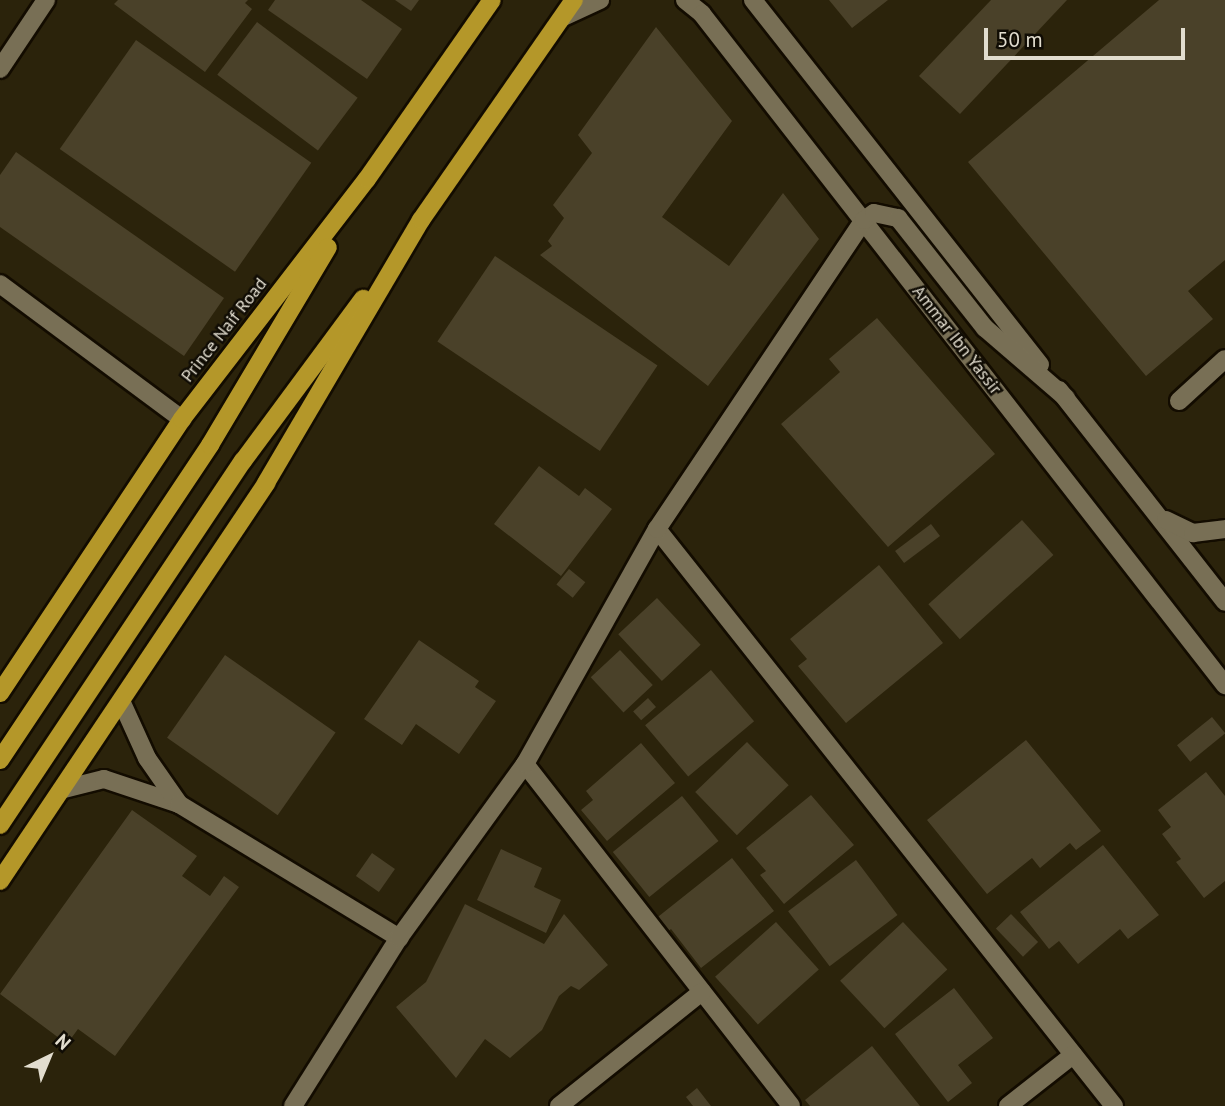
<!DOCTYPE html>
<html>
<head>
<meta charset="utf-8">
<style>
	body { margin:0 }
	#map { position:relative; width:1225px; height:1106px; overflow:hidden; background:#2b230b; font-family:"PT Sans",sans-serif }
	div>[style] { position:absolute }
	[style*='--x'] { left:calc(var(--x)*1px); top:calc(var(--y)*1px); width:calc(var(--w)*1px); rotate:calc(var(--a)*1deg) }
	.building>* { inset:0; background:#4a4129; transform-origin:0 0 }
	.roads { filter:drop-shadow(2px 0 #130c00) drop-shadow(-2px 0 #130c00) drop-shadow(0 2px #130c00) drop-shadow(0 -2px #130c00) }
	.minor>* { height:18px; margin:-9px; padding:0 9px; transform-origin:9px; border-radius:9px; background:#786f55 }
	.major>* { height:18px; margin:-9px; padding:0 9px; transform-origin:9px; border-radius:9px; background:#b49729 }
	span { translate:-50% -50%; white-space:nowrap; text-align:center; line-height:1.15; -webkit-text-stroke:5px #100c04; paint-order:stroke }
	.street-label { font-size:18px; color:#e2ddcf }
	.north { position:absolute; left:14px; top:1022px; width:70px; height:70px; -webkit-text-stroke:5px #100c04; paint-order:stroke; rotate:43deg; font-size:19px; font-weight:700; line-height:28px; text-align:center; color:#e2ddcf }
	.north::after { content:''; display:block; margin:auto; width:24px; height:32px; background:#e2ddcf; clip-path:polygon(50% 0,100% 100%,50% 72%,0 100%) }
	.scale { position:absolute; left:984px; top:28px; width:201px; height:32px; box-sizing:border-box; border:4px solid #e2ddcf; border-top:0; padding-left:9px; font-size:21px; line-height:24px; white-space:nowrap; color:#e2ddcf; -webkit-text-stroke:5px #100c04; paint-order:stroke }
</style>
</head>
<body>
<div id="map">
	<div class="building">
		<div style="clip-path:polygon(118px 0,248px 0,245px 3px,252px 9px,205px 72px,114px 4px)"></div>
		<div style="clip-path:polygon(275px 0,361px 0,402px 29px,367px 79px,268px 10px)"></div>
		<div style="clip-path:polygon(395px 0,419px 0,411px 11px)"></div>
		<div style="clip-path:polygon(829px 0,888px 0,852px 28px)"></div>
		<div style="clip-path:polygon(991px 0,1067px 0,960px 114px,919px 76px)"></div>
		<div style="clip-path:polygon(1159px 0,1225px 0,1225px 260px,1188px 291px,1213px 319px,1146px 376px,968px 162px)"></div>
		<div style="left:257px;top:22px;width:126px;height:66px;rotate:37deg"></div>
		<div style="clip-path:polygon(656px 27px,732px 121px,662px 217px,729px 266px,783px 193px,819px 239px,708px 386px,540px 255px,552px 246px,548px 241px,564px 218px,553px 205px,592px 153px,578px 135px)"></div>
		<div style="left:136px;top:40px;width:214px;height:133px;rotate:35deg"></div>
		<div style="clip-path:polygon(16px 152px,224px 298px,184px 356px,0 227px,0 175px)"></div>
		<div style="left:495px;top:256px;width:196px;height:103px;rotate:34deg"></div>
		<div style="clip-path:polygon(877px 318px,995px 454px,888px 547px,781px 424px,840px 372px,829px 359px)"></div>
		<div style="clip-path:polygon(539px 466px,579px 496px,585px 488px,612px 509px,561px 576px,494px 524px)"></div>
		<div style="left:1022px;top:520px;width:47px;height:126px;rotate:48deg"></div>
		<div style="left:931px;top:524px;width:15px;height:45px;rotate:53deg"></div>
		<div style="clip-path:polygon(879px 565px,943px 643px,846px 723px,798px 666px,807px 659px,790px 639px)"></div>
		<div style="left:569px;top:569px;width:21px;height:20px;rotate:39deg"></div>
		<div style="left:657px;top:598px;width:64px;height:53px;rotate:47deg"></div>
		<div style="clip-path:polygon(419px 640px,479px 681px,475px 687px,496px 701px,459px 754px,416px 724px,402px 745px,364px 719px)"></div>
		<div style="left:620px;top:650px;width:48px;height:40px;rotate:47deg"></div>
		<div style="left:225px;top:655px;width:135px;height:101px;rotate:35deg"></div>
		<div style="left:711px;top:670px;width:67px;height:86px;rotate:50deg"></div>
		<div style="left:648px;top:698px;width:12px;height:20px;rotate:48deg"></div>
		<div style="left:1212px;top:717px;width:21px;height:45px;rotate:51deg"></div>
		<div style="clip-path:polygon(1026px 740px,1101px 831px,1076px 850px,1070px 843px,1040px 868px,1032px 858px,987px 894px,927px 820px)"></div>
		<div style="left:747px;top:742px;width:60px;height:72px;rotate:46deg"></div>
		<div style="clip-path:polygon(641px 743px,675px 783px,607px 841px,581px 810px,593px 800px,586px 791px)"></div>
		<div style="clip-path:polygon(1206px 772px,1225px 796px,1225px 881px,1204px 898px,1176px 862px,1181px 859px,1162px 834px,1171px 827px,1158px 810px)"></div>
		<div style="clip-path:polygon(811px 795px,854px 845px,784px 904px,760px 875px,766px 871px,746px 848px)"></div>
		<div style="left:682px;top:796px;width:58px;height:89px;rotate:51deg"></div>
		<div style="clip-path:polygon(132px 810px,197px 856px,182px 876px,210px 896px,224px 876px,239px 887px,115px 1056px,78px 1029px,67px 1044px,0 994px)"></div>
		<div style="clip-path:polygon(1103px 845px,1159px 915px,1128px 939px,1120px 929px,1078px 964px,1059px 941px,1049px 949px,1020px 912px)"></div>
		<div style="clip-path:polygon(501px 849px,542px 868px,534px 887px,561px 900px,546px 933px,477px 900px)"></div>
		<div style="left:372px;top:853px;width:28px;height:28px;rotate:35deg"></div>
		<div style="clip-path:polygon(732px 858px,774px 911px,701px 968px,671px 929px,665px 934px,654px 920px)"></div>
		<div style="left:856px;top:860px;width:69px;height:85px;rotate:53deg"></div>
		<div style="clip-path:polygon(465px 904px,544px 944px,564px 914px,608px 965px,579px 990px,571px 986px,559px 996px,542px 1030px,510px 1058px,485px 1039px,456px 1078px,396px 1007px,426px 982px)"></div>
		<div style="left:1011px;top:914px;width:39px;height:21px;rotate:46deg"></div>
		<div style="left:776px;top:922px;width:64px;height:82px;rotate:48deg"></div>
		<div style="left:903px;top:922px;width:65px;height:86px;rotate:47deg"></div>
		<div style="clip-path:polygon(954px 988px,993px 1038px,958px 1065px,972px 1083px,948px 1102px,895px 1034px)"></div>
		<div style="clip-path:polygon(872px 1046px,920px 1106px,810px 1106px,805px 1100px)"></div>
		<div style="clip-path:polygon(697px 1088px,711px 1106px,693px 1106px,686px 1097px)"></div>
	</div>
	<div class="roads">
		<div class="minor">
			<div style="--x:685;--y:0;--w:22;--a:39"></div>
			<div style="--x:702;--y:14;--w:851;--a:52.07"></div>
			<div style="--x:753;--y:0;--w:464;--a:51.8"></div>
			<div style="--x:563;--y:17;--w:41;--a:-24.7"></div>
			<div style="--x:0;--y:69;--w:83;--a:-56.3"></div>
			<div style="--x:0;--y:284;--w:227;--a:36.6"></div>
			<div style="--x:1059;--y:390;--w:269;--a:51.9"></div>
			<div style="--x:1179;--y:401;--w:62;--a:-42.4"></div>
			<div style="--x:1166;--y:520;--w:30;--a:26"></div>
			<div style="--x:1193;--y:533;--w:32;--a:-7"></div>
			<div style="--x:657;--y:529;--w:736;--a:51.62"></div>
			<div style="--x:525;--y:764;--w:433;--a:52.1"></div>
			<div style="--x:64;--y:789;--w:41;--a:-14"></div>
			<div style="--x:104;--y:779;--w:79;--a:18.4"></div>
			<div style="--x:179;--y:804;--w:56;--a:-124.8"></div>
			<div style="--x:147;--y:758;--w:60;--a:-114.4"></div>
			<div style="--x:179;--y:804;--w:258;--a:31.3"></div>
			<div style="--x:293;--y:1106;--w:199;--a:-57.8"></div>
			<div style="--x:399;--y:938;--w:215;--a:-54.1"></div>
			<div style="--x:525;--y:764;--w:270;--a:-60.7"></div>
			<div style="--x:657;--y:529;--w:372;--a:-56.2"></div>
			<div style="--x:864;--y:220;--w:12;--a:-35"></div>
			<div style="--x:874;--y:213;--w:25;--a:12"></div>
			<div style="--x:898;--y:218;--w:140;--a:51.7"></div>
			<div style="--x:985;--y:328;--w:107;--a:40.8"></div>
			<div style="--x:559;--y:1106;--w:183;--a:-38.6"></div>
			<div style="--x:1008;--y:1106;--w:83;--a:-38.1"></div>
		</div>
		<div class="major">
			<div style="--x:0;--y:693;--w:329;--a:-56.4"></div>
			<div style="--x:182;--y:419;--w:303;--a:-52.4"></div>
			<div style="--x:367;--y:179;--w:218;--a:-55.1"></div>
			<div style="--x:0;--y:760;--w:379;--a:-56.3"></div>
			<div style="--x:210;--y:445;--w:230;--a:-59.2"></div>
			<div style="--x:0;--y:825;--w:438;--a:-56.3"></div>
			<div style="--x:243;--y:461;--w:202;--a:-53.5"></div>
			<div style="--x:0;--y:881;--w:479;--a:-56.2"></div>
			<div style="--x:266;--y:483;--w:305;--a:-59.5"></div>
			<div style="--x:421;--y:220;--w:268;--a:-55.2"></div>
		</div>
	</div>
	<div class="street-label">
		<span style="left:224px;top:330px;rotate:-52deg">Prince Naif Road</span>
		<span style="left:957px;top:340px;rotate:52deg">Ammar Ibn Yassir</span>
	</div>
	<div class="north">N</div>
	<div class="scale">50 m</div>
</div>
</body>
</html>
